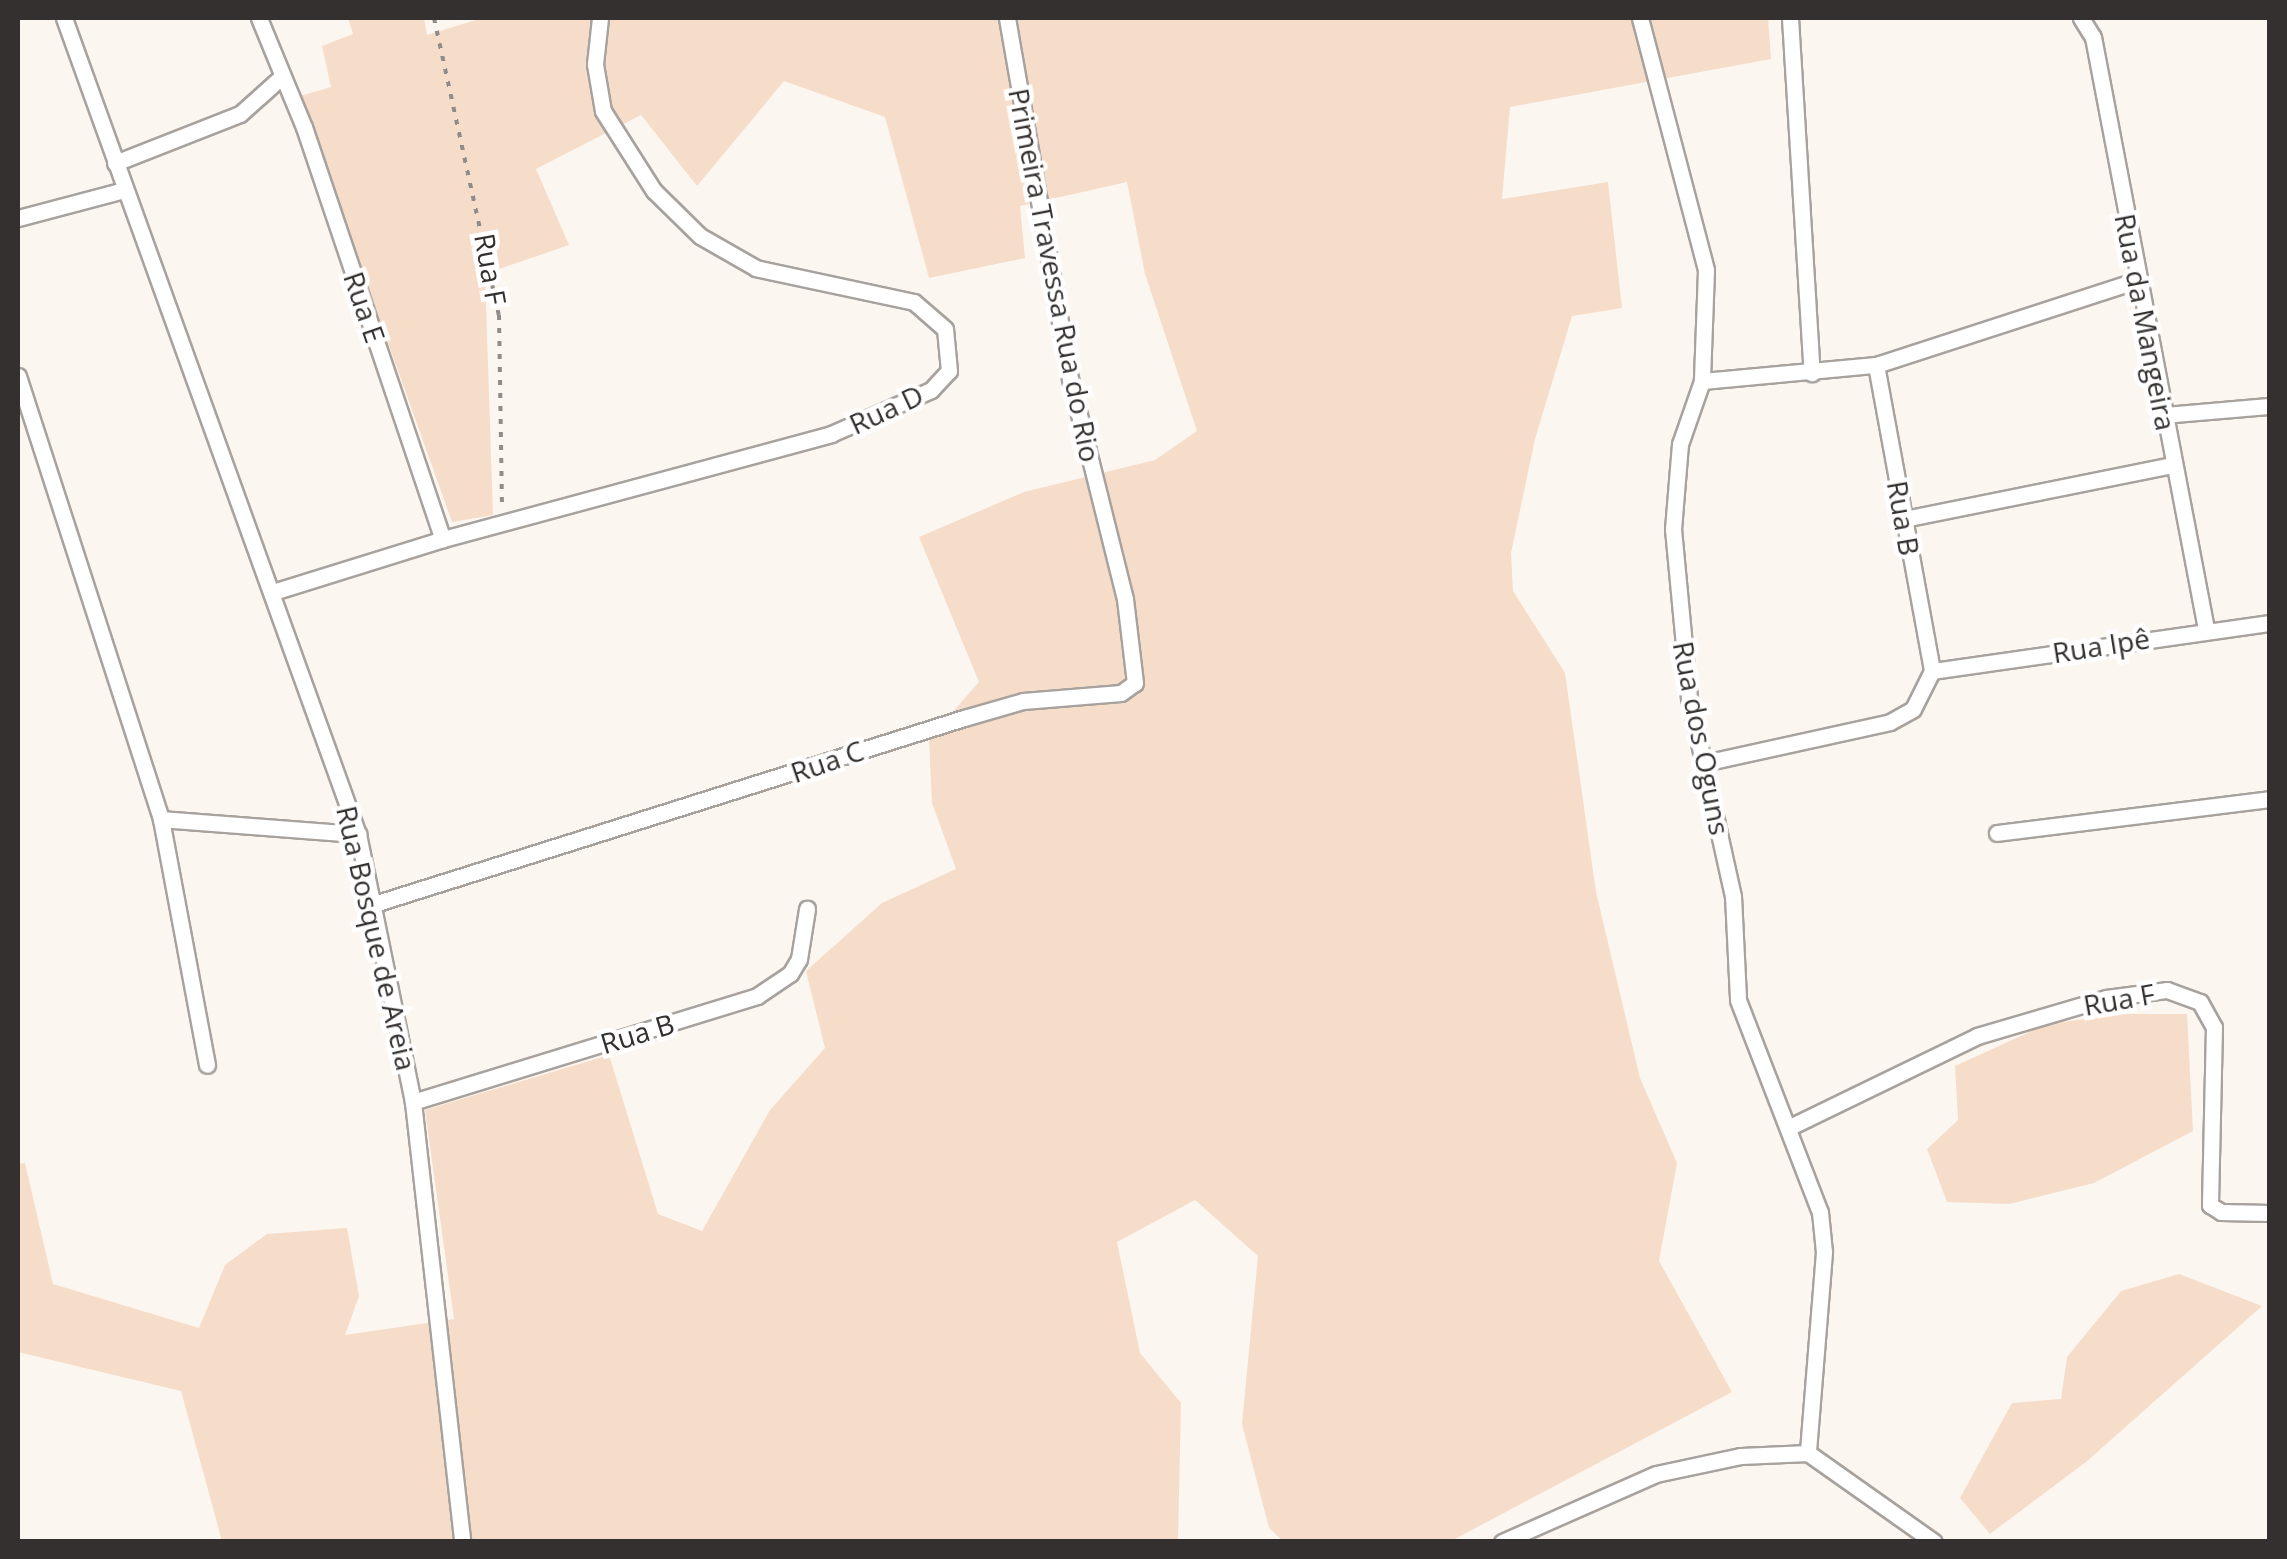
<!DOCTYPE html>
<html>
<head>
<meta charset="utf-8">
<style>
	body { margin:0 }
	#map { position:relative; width:2287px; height:1559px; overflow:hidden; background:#fcf6f1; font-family:"Open Sans",sans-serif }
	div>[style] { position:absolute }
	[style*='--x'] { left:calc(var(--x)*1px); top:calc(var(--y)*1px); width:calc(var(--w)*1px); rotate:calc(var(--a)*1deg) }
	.green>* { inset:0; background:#f6ddc9 }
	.path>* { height:4px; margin-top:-2px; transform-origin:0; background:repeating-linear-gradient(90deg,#908c89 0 5px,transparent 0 13px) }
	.roads { filter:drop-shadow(2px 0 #a8a29e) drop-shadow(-2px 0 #a8a29e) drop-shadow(0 2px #a8a29e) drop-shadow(0 -2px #a8a29e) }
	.street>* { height:15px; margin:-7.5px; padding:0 7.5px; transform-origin:7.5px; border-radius:7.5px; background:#fff }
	span { translate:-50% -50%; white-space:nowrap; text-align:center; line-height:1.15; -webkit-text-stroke:9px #fff; paint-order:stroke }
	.street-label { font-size:28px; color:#33302f }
	.frame { position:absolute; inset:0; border:20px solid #33302f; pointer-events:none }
</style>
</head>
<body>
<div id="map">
	<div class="green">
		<div style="clip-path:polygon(348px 18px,424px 18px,427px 35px,482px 18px,1768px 18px,1771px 59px,1510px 107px,1502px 199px,1608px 182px,1622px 308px,1572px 316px,1535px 439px,1511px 553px,1513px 591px,1565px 673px,1596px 892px,1640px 1078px,1677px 1163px,1659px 1261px,1732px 1392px,1451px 1541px,1283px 1541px,1269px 1528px,1242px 1424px,1258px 1256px,1195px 1200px,1117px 1242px,1140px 1353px,1181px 1403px,1178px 1541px,222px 1541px,181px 1391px,18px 1352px,18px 1164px,25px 1163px,53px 1284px,199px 1328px,225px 1265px,267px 1234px,347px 1228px,359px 1296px,345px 1335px,454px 1319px,425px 1110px,609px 1055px,658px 1214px,702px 1231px,770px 1110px,825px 1048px,806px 971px,882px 903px,956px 869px,932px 803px,929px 739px,979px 682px,919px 537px,1024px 492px,1155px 460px,1197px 431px,1145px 274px,1127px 182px,1020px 206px,1025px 258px,929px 278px,885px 117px,784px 81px,697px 186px,641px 115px,536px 169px,569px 245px,485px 274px,493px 515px,452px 522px,300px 96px,331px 87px,322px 46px,353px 34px)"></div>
		<div style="clip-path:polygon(2125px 1014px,2187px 1014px,2193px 1131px,2094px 1183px,2009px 1204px,1947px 1202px,1927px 1149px,1958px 1120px,1955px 1066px,2047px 1024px)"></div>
		<div style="clip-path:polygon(2179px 1274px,2262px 1306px,2086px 1462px,1990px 1534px,1960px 1498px,2012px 1403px,2061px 1399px,2067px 1357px,2121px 1291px)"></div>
	</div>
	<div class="path">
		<div style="--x:434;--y:18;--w:304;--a:77.7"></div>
		<div style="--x:499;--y:315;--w:190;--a:89.1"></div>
	</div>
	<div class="roads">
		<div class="street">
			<div style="--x:64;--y:18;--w:867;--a:70.19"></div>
			<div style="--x:358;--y:834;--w:274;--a:78.4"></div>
			<div style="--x:413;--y:1102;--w:443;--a:83.6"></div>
			<div style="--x:259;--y:18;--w:118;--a:67.6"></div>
			<div style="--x:304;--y:127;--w:435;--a:71.4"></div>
			<div style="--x:1640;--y:18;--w:260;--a:75.3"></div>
			<div style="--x:1706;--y:270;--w:111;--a:92.1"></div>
			<div style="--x:1702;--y:381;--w:67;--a:109.2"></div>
			<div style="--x:1680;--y:444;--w:85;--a:94.7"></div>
			<div style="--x:1673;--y:529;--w:170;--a:84.6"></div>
			<div style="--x:1689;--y:698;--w:203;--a:77.5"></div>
			<div style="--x:1733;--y:896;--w:104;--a:87.2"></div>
			<div style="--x:1738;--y:1000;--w:227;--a:68.9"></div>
			<div style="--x:1820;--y:1212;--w:40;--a:84.3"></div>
			<div style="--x:1824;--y:1252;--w:202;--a:94.6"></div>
			<div style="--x:1790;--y:18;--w:356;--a:86.5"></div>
			<div style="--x:2081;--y:18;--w:22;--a:58"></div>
			<div style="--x:2093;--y:37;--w:603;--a:79.19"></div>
			<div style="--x:115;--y:163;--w:134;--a:-21.4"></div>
			<div style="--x:240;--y:114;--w:52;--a:-41.9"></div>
			<div style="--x:18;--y:218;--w:110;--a:-14.8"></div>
			<div style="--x:1876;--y:365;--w:311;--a:79.6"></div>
			<div style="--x:18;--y:376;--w:466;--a:72.1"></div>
			<div style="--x:161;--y:819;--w:250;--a:79.4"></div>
			<div style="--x:1702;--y:381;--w:175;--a:-5.3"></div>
			<div style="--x:1876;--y:365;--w:274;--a:-18"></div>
			<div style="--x:2164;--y:415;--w:106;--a:-4.9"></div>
			<div style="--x:1904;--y:519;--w:273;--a:-11.4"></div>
			<div style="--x:273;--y:592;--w:178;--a:-17.3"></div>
			<div style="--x:443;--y:539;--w:402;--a:-15.1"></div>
			<div style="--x:831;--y:434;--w:109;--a:-23.7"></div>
			<div style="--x:931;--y:390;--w:26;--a:-47"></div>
			<div style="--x:949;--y:371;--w:42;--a:-95.4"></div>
			<div style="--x:945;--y:329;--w:41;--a:-138.9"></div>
			<div style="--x:914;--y:302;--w:162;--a:-167.9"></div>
			<div style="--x:756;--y:268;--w:64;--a:-150.3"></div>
			<div style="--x:700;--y:236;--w:64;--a:-135.6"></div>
			<div style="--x:654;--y:191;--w:95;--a:-122.5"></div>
			<div style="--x:603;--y:111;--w:48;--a:-99.7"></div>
			<div style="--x:595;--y:64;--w:46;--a:-83.8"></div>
			<div style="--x:1932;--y:671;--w:341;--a:-8.1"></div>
			<div style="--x:1704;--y:763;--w:190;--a:-12.4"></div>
			<div style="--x:1890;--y:722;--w:26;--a:-29"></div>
			<div style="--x:1913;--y:709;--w:42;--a:-63.4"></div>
			<div style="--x:161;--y:819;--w:198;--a:4.4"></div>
			<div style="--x:1997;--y:833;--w:275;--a:-7.1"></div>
			<div style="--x:374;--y:904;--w:619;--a:-17.5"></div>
			<div style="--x:964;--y:718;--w:61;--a:-16.1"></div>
			<div style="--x:1023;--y:701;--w:98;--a:-4.7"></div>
			<div style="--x:1121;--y:693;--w:17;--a:-36"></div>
			<div style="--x:1135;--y:683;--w:85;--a:-96.8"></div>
			<div style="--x:1125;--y:599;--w:227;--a:-104"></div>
			<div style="--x:1070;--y:379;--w:366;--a:-99.9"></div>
			<div style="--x:413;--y:1102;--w:360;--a:-17.1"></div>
			<div style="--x:757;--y:996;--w:40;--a:-34"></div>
			<div style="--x:790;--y:974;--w:17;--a:-59"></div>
			<div style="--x:799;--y:959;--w:51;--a:-80.9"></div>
			<div style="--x:1792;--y:1126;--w:206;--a:-25.9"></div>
			<div style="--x:1977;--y:1036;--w:134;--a:-16.4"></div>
			<div style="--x:2106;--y:998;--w:62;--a:-7.5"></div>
			<div style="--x:2167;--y:990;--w:35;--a:20"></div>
			<div style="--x:2200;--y:1002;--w:29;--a:61"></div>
			<div style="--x:2214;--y:1027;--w:178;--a:91.3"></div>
			<div style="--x:2210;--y:1205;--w:13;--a:32"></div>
			<div style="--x:2221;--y:1212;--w:49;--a:1.2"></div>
			<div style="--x:1502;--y:1542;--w:168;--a:-23.8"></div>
			<div style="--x:1656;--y:1474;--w:87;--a:-12"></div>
			<div style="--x:1741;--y:1456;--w:67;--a:-2.6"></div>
			<div style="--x:1808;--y:1453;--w:154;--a:35.2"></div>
		</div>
	</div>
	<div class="street-label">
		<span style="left:491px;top:269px;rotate:80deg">Rua F</span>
		<span style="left:1055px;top:275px;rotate:79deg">Primeira Travessa Rua do Rio</span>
		<span style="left:365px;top:307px;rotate:71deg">Rua E</span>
		<span style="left:2146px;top:322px;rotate:79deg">Rua da Mangeira</span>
		<span style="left:886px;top:409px;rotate:-25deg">Rua D</span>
		<span style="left:1904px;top:518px;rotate:80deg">Rua B</span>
		<span style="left:2101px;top:645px;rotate:-9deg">Rua Ipê</span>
		<span style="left:1702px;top:738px;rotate:79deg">Rua dos Oguns</span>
		<span style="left:827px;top:761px;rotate:-19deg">Rua C</span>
		<span style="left:377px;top:938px;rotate:77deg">Rua Bosque de Areia</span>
		<span style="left:2119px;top:999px;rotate:-10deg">Rua F</span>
		<span style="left:637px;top:1033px;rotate:-17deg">Rua B</span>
	</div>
	<div class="frame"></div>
</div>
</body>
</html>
